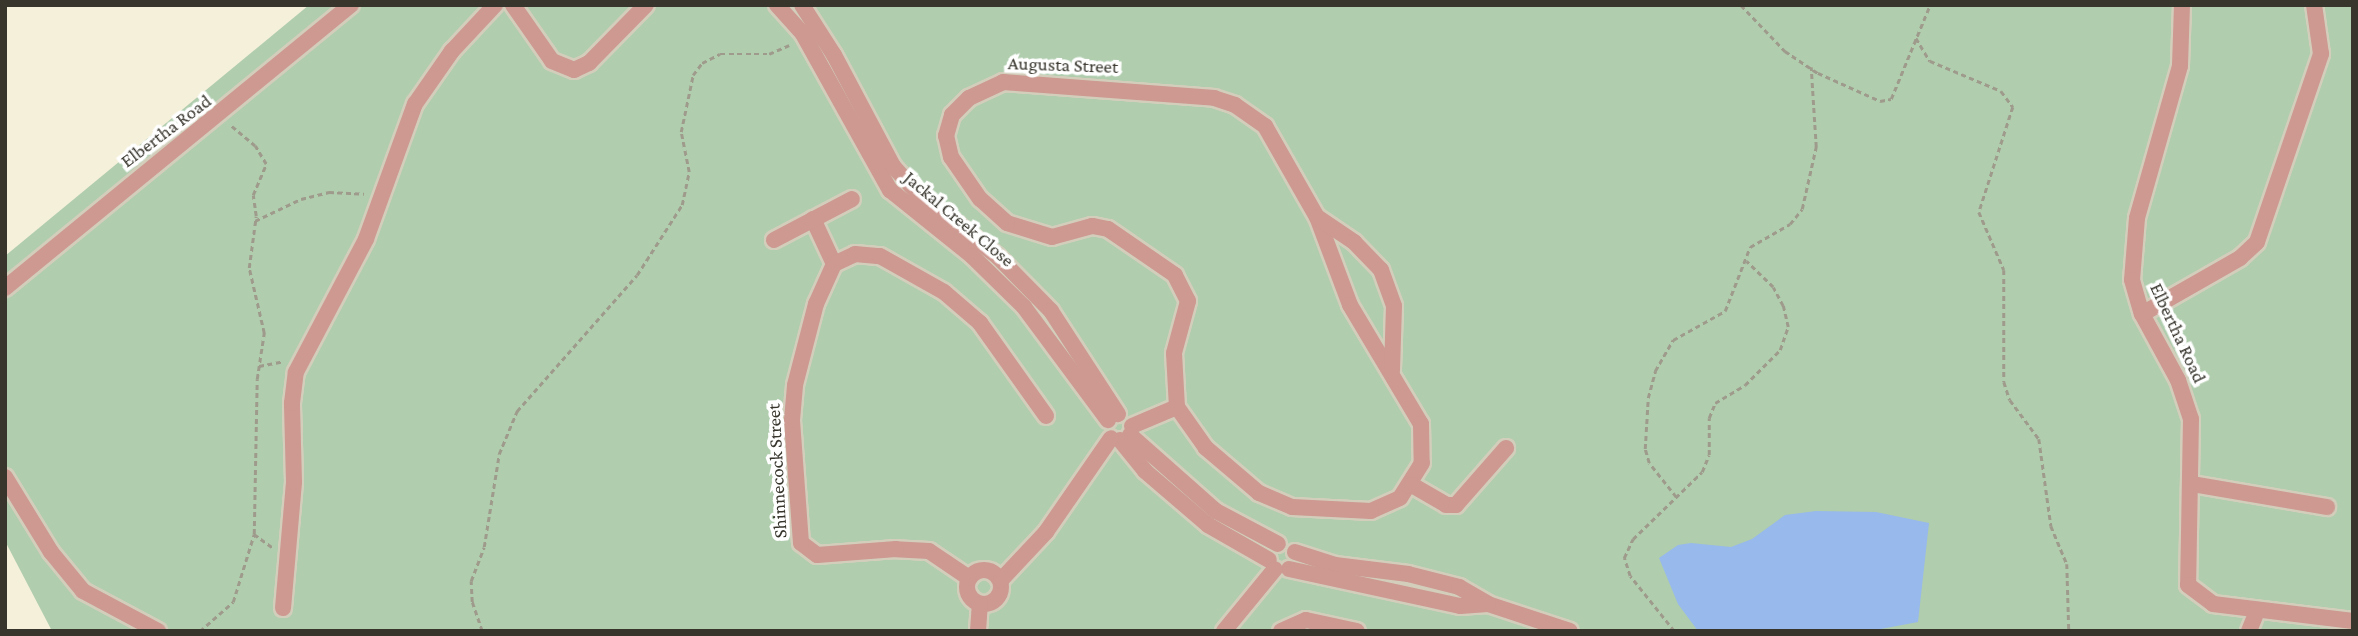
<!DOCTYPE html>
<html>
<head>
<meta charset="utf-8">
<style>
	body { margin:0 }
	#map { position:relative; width:2358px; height:636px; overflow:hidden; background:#f5f0da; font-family:"Crimson Pro",serif }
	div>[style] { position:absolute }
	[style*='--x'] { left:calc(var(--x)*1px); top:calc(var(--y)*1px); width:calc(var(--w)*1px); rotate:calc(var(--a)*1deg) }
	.green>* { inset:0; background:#b0cdae }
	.water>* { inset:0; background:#97b9ec }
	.path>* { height:2.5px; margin-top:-1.25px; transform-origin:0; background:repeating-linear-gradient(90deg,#9f9b8c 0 5px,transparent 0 8.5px) }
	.roads { filter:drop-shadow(2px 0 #d3cebb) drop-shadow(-2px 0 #d3cebb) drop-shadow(0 2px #d3cebb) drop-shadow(0 -2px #d3cebb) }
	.minor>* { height:16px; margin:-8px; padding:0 8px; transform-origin:8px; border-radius:8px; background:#cd9991 }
	.minor>.ring { margin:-8px; padding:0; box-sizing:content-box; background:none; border:16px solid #cd9991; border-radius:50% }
	span { translate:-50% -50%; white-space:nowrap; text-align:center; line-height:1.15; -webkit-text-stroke:7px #fff; paint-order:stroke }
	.street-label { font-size:19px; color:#38352d }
	.frame { position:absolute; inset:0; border:7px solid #38352d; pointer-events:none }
</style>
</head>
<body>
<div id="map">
	<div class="green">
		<div style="clip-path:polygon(309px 5px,2353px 5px,2353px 631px,52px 631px,5px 541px,5px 256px)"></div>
	</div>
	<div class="water">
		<div style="clip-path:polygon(1816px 511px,1876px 512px,1929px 523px,1918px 622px,1870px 631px,1698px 631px,1678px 604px,1659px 558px,1678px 545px,1691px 543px,1731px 547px,1752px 539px,1785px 515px)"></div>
	</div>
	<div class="path">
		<div style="--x:1741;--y:5;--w:64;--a:46.3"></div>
		<div style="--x:1785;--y:51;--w:40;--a:34"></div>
		<div style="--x:1818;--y:73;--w:68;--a:24.3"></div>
		<div style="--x:1880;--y:101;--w:11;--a:-10"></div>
		<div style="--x:1891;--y:99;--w:102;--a:-67.5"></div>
		<div style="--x:1916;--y:38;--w:27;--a:59"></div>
		<div style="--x:1930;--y:61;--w:77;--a:22.9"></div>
		<div style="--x:2001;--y:91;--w:20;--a:53"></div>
		<div style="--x:2013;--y:107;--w:110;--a:107.9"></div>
		<div style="--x:1979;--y:212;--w:63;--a:66.7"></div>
		<div style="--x:2004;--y:270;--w:112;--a:90"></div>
		<div style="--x:2004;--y:382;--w:19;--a:72"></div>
		<div style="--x:2010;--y:400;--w:49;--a:53.4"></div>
		<div style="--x:2039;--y:439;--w:88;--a:82.1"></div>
		<div style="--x:2051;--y:526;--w:41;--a:67.2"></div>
		<div style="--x:2067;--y:564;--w:67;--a:88.3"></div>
		<div style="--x:255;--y:221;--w:51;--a:-25.6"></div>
		<div style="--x:301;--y:199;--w:29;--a:-14"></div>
		<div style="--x:329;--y:192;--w:35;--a:3"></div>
		<div style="--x:259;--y:366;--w:25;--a:-11"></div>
		<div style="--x:1676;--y:497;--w:43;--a:-128.5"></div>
		<div style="--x:1649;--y:463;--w:15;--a:-106"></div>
		<div style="--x:1645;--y:449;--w:51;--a:-86.6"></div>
		<div style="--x:1648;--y:398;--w:28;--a:-75"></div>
		<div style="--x:1655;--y:371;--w:36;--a:-60"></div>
		<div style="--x:1673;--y:340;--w:60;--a:-29.1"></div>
		<div style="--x:1725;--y:311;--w:69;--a:-68.7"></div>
		<div style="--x:1750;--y:247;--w:46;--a:-29.9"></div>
		<div style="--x:1790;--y:224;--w:19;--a:-51"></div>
		<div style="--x:1802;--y:209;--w:64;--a:-77.3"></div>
		<div style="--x:1816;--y:147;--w:80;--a:-93.6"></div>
		<div style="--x:254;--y:534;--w:24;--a:36"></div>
		<div style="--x:200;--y:631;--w:44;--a:-41.3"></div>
		<div style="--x:233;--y:602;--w:71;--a:-72.8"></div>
		<div style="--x:254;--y:534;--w:155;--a:-88.9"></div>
		<div style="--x:257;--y:379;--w:47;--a:-81.3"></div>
		<div style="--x:264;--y:333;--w:67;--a:-103"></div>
		<div style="--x:249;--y:268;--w:52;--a:-82.3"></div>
		<div style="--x:256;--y:216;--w:21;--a:-98"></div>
		<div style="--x:253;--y:195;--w:34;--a:-67"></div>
		<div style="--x:266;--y:164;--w:21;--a:-121"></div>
		<div style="--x:255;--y:146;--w:33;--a:-140"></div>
		<div style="--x:482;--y:631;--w:31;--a:-109"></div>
		<div style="--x:472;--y:602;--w:21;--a:-93"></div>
		<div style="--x:471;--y:581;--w:36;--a:-69"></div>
		<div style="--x:484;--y:547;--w:94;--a:-80.8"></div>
		<div style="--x:499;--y:454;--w:47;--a:-67.3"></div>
		<div style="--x:517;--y:411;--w:181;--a:-48.6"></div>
		<div style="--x:637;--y:275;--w:83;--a:-57.3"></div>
		<div style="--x:682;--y:205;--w:34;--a:-78"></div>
		<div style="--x:689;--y:172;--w:41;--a:-101.3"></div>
		<div style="--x:681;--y:132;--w:58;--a:-78.1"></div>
		<div style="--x:693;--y:75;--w:15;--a:-53"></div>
		<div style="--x:702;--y:63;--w:20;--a:-27"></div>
		<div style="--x:720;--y:54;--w:49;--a:0"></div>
		<div style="--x:769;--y:54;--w:22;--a:-24"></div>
		<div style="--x:1674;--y:631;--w:70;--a:-128.7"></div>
		<div style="--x:1630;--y:576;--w:19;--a:-108"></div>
		<div style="--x:1624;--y:558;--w:21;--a:-65"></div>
		<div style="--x:1633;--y:539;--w:96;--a:-44.2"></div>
		<div style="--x:1702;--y:472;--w:18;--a:-68"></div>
		<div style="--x:1709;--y:455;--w:37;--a:-90"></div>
		<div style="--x:1709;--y:418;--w:16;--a:-68"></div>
		<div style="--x:1715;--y:403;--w:35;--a:-31"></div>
		<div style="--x:1745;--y:385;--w:49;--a:-45"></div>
		<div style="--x:1780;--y:350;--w:24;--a:-71"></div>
		<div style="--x:1788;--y:327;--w:22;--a:-103"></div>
		<div style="--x:1783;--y:306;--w:21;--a:-118"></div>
		<div style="--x:1773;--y:287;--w:37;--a:-136"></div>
	</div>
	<div class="roads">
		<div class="minor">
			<div style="--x:513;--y:5;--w:68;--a:55.1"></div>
			<div style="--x:552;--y:61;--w:24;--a:22"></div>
			<div style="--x:574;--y:70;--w:17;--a:-25"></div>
			<div style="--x:589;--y:63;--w:81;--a:-45.5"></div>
			<div style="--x:777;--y:5;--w:39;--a:48"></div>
			<div style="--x:803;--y:34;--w:179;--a:60.9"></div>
			<div style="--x:890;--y:190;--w:105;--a:38.8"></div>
			<div style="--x:972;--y:256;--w:73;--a:44.4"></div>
			<div style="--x:1024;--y:307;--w:141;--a:53.4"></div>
			<div style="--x:802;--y:5;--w:59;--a:57.4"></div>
			<div style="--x:834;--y:55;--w:126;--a:62"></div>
			<div style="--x:893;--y:166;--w:36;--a:48"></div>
			<div style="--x:917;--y:193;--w:103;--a:38.3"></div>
			<div style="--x:998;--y:257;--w:76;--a:45.5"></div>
			<div style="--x:1051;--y:311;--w:123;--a:57"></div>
			<div style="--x:2182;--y:5;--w:61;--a:91.9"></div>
			<div style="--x:2180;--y:66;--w:158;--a:105.8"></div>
			<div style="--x:2137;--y:218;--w:62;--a:94.6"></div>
			<div style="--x:2132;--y:280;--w:35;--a:74"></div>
			<div style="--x:2142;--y:314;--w:75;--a:61.4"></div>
			<div style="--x:2178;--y:380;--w:41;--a:71.6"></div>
			<div style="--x:2191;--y:419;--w:166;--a:91"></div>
			<div style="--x:2188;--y:585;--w:31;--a:37"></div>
			<div style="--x:2213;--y:604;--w:141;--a:6.9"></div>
			<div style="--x:1003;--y:82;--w:212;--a:4.3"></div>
			<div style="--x:1214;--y:98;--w:22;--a:18"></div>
			<div style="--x:1235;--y:105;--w:37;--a:35"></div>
			<div style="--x:1265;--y:126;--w:105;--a:60.3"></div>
			<div style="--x:1317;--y:217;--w:94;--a:69.4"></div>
			<div style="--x:1350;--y:305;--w:139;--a:59.2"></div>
			<div style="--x:1421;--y:424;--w:39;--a:89"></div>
			<div style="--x:1422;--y:463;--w:41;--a:122.2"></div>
			<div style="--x:1400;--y:498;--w:32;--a:156"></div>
			<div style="--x:1371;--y:511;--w:79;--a:-177.1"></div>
			<div style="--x:1292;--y:507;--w:36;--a:-157"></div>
			<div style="--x:1259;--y:493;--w:70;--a:-139.7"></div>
			<div style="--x:1206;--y:448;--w:50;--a:-125.3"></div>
			<div style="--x:1177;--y:407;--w:54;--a:-93.2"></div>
			<div style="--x:1174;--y:353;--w:54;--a:-74.9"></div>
			<div style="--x:1188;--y:301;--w:29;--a:-117"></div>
			<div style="--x:1175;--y:275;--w:81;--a:-145.5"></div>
			<div style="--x:1108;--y:229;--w:16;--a:-169"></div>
			<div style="--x:1092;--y:226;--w:41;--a:164.6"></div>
			<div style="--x:1052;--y:237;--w:47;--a:-162.7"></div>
			<div style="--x:1007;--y:223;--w:36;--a:-138"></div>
			<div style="--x:980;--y:199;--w:51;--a:-124.6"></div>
			<div style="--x:951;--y:157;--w:22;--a:-103"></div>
			<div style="--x:946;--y:136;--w:22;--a:-74"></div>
			<div style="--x:952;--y:115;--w:24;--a:-45"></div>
			<div style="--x:969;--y:98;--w:38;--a:-25"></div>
			<div style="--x:1317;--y:217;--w:45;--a:34"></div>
			<div style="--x:1354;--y:242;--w:39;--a:46"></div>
			<div style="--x:1381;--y:270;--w:38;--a:70"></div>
			<div style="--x:1394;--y:306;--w:65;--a:91.8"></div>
			<div style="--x:813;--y:219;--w:50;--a:65"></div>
			<div style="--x:774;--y:240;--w:88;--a:-27.7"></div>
			<div style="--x:5;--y:288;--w:447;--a:-39.3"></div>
			<div style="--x:2142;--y:314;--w:113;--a:-29.7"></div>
			<div style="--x:2240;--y:258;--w:23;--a:-43"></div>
			<div style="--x:2257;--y:242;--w:199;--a:-71.2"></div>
			<div style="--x:2321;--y:54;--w:49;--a:-98.1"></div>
			<div style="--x:1132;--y:426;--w:49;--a:-22.9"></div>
			<div style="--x:1130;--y:435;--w:115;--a:41.5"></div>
			<div style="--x:1216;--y:511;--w:70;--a:28"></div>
			<div style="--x:1120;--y:440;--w:40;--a:51"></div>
			<div style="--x:1145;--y:471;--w:83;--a:40.6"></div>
			<div style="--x:1208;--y:525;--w:70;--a:29.8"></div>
			<div style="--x:5;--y:477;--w:88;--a:58.5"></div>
			<div style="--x:51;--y:552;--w:50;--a:50.6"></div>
			<div style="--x:83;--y:591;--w:85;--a:28.1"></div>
			<div style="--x:2192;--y:484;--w:137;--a:9.7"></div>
			<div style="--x:1412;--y:485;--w:39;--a:30"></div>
			<div style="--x:1446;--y:505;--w:10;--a:0"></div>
			<div style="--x:1456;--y:505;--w:76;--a:-48.7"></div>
			<div style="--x:1295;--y:552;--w:42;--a:18"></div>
			<div style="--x:1335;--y:565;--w:74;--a:7"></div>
			<div style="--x:1408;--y:574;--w:53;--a:14.3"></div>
			<div style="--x:1459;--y:587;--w:34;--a:30"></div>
			<div style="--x:1488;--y:604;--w:86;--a:18.2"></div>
			<div style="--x:1289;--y:569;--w:175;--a:12.2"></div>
			<div style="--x:1460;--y:606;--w:28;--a:-4"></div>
			<div class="ring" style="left:967px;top:570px;width:18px;height:18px"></div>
			<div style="--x:969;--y:578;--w:48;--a:-146"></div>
			<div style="--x:929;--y:551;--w:33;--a:-177"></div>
			<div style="--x:896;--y:549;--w:79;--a:175.7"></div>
			<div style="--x:817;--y:555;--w:20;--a:-143"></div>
			<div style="--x:801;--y:543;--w:123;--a:-94.2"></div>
			<div style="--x:792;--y:420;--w:35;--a:-85"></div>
			<div style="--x:795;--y:385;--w:84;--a:-75.5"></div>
			<div style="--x:816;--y:304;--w:44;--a:-65.8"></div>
			<div style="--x:834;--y:264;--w:23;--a:-25"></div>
			<div style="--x:855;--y:254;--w:25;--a:5"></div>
			<div style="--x:880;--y:256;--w:73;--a:29.4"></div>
			<div style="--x:944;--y:292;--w:48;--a:40.7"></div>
			<div style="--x:980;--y:323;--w:114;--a:54.6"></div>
			<div style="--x:1001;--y:580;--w:66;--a:-46.8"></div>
			<div style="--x:1046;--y:532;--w:114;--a:-55.3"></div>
			<div style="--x:283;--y:608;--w:126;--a:-85"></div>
			<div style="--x:294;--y:482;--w:79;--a:-91.5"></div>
			<div style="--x:292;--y:403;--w:31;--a:-83"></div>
			<div style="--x:296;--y:372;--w:150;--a:-62.2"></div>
			<div style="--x:366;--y:239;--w:144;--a:-70.1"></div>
			<div style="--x:415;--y:104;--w:65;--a:-55.1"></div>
			<div style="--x:452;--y:51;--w:63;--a:-46.9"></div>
			<div style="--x:978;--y:631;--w:27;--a:-86"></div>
			<div style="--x:1224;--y:631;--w:80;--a:-50.6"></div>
			<div style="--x:1281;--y:631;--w:27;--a:-24"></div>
			<div style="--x:1306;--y:620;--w:52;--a:12.2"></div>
			<div style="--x:2249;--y:631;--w:22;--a:-68"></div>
		</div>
	</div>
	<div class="street-label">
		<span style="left:1063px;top:65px;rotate:2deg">Augusta Street</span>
		<span style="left:166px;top:131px;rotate:-37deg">Elbertha Road</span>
		<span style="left:959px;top:219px;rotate:40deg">Jackal Creek Close</span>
		<span style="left:2178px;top:333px;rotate:65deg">Elbertha Road</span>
		<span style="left:777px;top:471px;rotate:-93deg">Shinnecock Street</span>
	</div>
	<div class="frame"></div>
</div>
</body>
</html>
